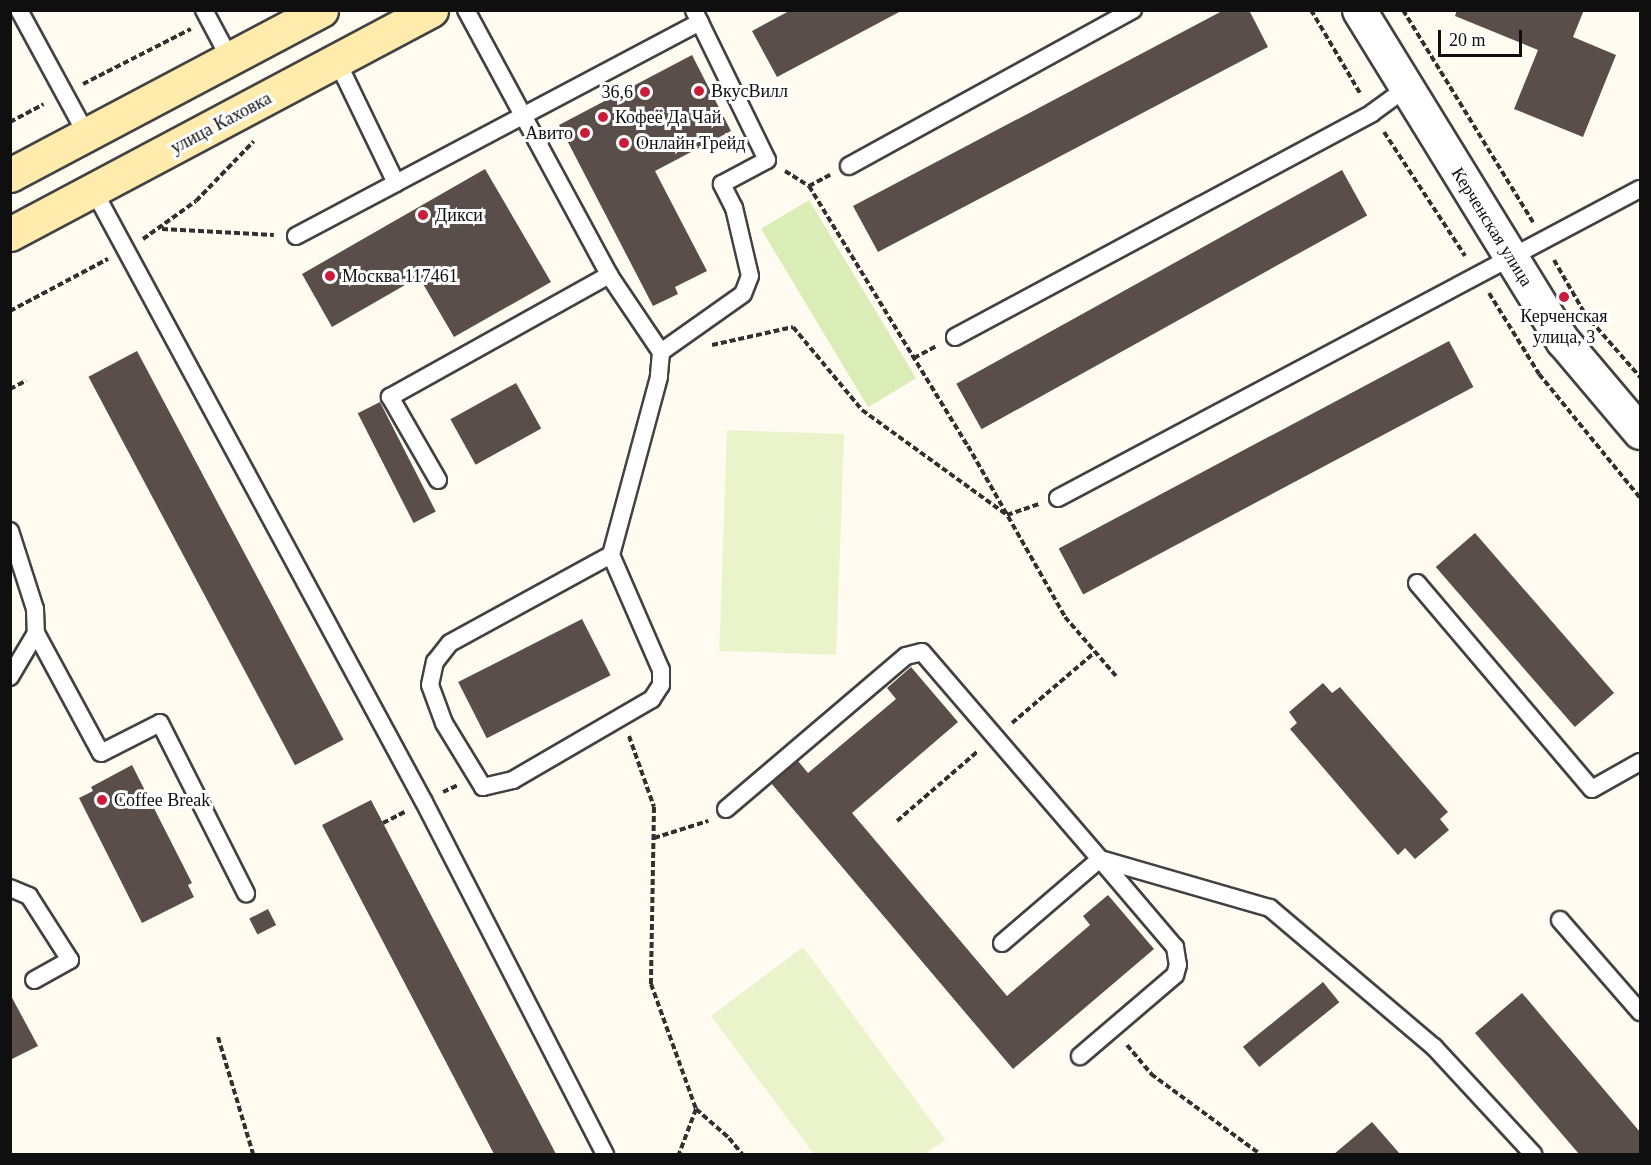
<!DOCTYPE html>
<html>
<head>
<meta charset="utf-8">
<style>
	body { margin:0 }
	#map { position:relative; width:1651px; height:1165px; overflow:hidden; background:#fffbf1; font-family:"Times New Roman",serif }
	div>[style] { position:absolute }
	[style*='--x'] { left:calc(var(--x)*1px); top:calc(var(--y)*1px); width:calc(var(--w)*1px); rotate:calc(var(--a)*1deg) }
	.green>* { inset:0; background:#daedb7; transform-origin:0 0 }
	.pitch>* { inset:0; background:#eaf3ca; transform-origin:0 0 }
	.building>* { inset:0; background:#594e4a; transform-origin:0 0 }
	.path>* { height:4px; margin-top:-2px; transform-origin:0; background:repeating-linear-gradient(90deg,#313131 0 6px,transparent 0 9px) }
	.roads { filter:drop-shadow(2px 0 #424242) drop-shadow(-2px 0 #424242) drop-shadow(0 2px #424242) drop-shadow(0 -2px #424242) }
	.service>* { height:16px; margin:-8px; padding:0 8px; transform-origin:8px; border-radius:8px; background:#fff }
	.tertiary>* { height:33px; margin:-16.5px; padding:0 16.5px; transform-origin:16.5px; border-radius:16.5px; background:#fff }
	.secondary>* { height:33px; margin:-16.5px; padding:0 16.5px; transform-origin:16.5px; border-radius:16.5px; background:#ffecac }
	.dots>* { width:16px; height:16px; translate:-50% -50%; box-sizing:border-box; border:3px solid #fff; border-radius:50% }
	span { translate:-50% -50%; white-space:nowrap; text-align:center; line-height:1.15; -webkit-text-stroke:6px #fff; paint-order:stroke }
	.poi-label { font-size:18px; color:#0f0f0f }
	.left { translate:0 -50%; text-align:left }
	.right { translate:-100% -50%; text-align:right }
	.street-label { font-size:18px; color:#0f0f0f }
	.frame { position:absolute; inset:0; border:12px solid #0f0f0f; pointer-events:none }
	.scale { position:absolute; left:1438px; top:30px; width:84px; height:27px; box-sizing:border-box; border:3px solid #0f0f0f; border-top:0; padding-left:8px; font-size:18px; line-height:21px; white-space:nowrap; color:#0f0f0f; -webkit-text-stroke:4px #fff; paint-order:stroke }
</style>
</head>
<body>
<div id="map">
	<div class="green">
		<div style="left:809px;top:200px;width:208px;height:56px;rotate:59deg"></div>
	</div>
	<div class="pitch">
		<div style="left:727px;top:430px;width:117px;height:221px;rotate:2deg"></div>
		<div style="clip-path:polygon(803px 947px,945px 1140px,925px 1154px,814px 1154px,711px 1016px)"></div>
	</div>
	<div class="building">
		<div style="clip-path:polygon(791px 10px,903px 10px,777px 77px,752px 31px)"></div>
		<div style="clip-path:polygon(1224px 10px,1249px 10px,1268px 47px,878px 252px,853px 206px)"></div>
		<div style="clip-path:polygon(1457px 10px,1584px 10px,1573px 37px,1616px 55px,1583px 137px,1514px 109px,1538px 50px,1455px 16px)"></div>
		<div style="clip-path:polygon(692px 55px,731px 131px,655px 171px,707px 271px,675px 287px,678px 294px,653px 306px,559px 125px)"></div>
		<div style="clip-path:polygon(485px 169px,551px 282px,454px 337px,419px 277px,332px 327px,302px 274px)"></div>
		<div style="left:1342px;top:170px;width:52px;height:441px;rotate:61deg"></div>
		<div style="left:1449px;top:341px;width:52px;height:442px;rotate:62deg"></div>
		<div style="left:137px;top:351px;width:440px;height:55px;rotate:62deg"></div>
		<div style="left:516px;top:383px;width:52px;height:75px;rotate:61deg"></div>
		<div style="left:380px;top:402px;width:123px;height:25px;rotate:63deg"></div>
		<div style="left:1475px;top:533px;width:212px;height:52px;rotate:49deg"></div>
		<div style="left:582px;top:619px;width:63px;height:139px;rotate:63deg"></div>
		<div style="clip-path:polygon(911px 667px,958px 722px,852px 813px,1007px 996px,1090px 925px,1083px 916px,1108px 895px,1154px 949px,1013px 1069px,771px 783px,798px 761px,808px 773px,896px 699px,887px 688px)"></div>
		<div style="clip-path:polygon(1323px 683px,1332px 693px,1340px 687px,1448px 812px,1440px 819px,1449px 830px,1415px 859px,1405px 848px,1398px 855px,1290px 729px,1297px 723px,1289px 712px)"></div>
		<div style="clip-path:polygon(132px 765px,192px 883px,188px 885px,194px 897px,142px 923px,79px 798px,93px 791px,91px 787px)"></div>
		<div style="clip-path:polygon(371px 800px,419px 892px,556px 1154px,494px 1154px,322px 825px)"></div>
		<div style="left:268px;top:909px;width:18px;height:21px;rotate:63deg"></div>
		<div style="left:1323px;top:982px;width:26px;height:103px;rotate:51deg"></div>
		<div style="clip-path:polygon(1522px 993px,1640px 1132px,1640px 1154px,1579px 1154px,1475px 1033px)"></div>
		<div style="clip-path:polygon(10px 994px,38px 1046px,10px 1060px)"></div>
		<div style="clip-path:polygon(1372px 1122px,1400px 1154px,1334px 1154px)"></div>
	</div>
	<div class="path">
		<div style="--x:1311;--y:10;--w:99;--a:59.5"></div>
		<div style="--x:1403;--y:10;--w:249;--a:58.5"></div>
		<div style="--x:83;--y:84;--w:121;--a:-27"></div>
		<div style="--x:10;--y:122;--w:38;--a:-28"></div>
		<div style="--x:1384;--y:132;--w:148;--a:56.8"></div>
		<div style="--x:785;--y:171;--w:28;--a:32"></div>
		<div style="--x:809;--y:186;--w:305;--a:58.6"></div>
		<div style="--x:968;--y:446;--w:197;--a:60.4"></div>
		<div style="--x:1065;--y:617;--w:78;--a:49.2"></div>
		<div style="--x:809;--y:186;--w:24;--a:-28"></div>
		<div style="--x:162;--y:229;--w:112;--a:3.1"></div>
		<div style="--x:143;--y:239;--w:65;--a:-35.6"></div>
		<div style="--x:196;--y:201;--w:83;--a:-46"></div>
		<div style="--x:1554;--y:260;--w:62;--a:60.1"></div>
		<div style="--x:1585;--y:314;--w:84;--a:48.9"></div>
		<div style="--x:1489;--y:293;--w:95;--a:58.3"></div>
		<div style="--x:1539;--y:374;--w:160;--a:50.8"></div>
		<div style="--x:10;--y:311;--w:111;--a:-28"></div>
		<div style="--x:712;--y:345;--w:83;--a:-12.5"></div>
		<div style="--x:793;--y:327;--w:108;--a:50.3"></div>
		<div style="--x:862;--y:410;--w:179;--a:35.9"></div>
		<div style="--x:1007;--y:515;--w:34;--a:-19"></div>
		<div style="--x:914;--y:358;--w:26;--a:-28"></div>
		<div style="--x:10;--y:389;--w:18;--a:-27"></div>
		<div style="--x:1012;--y:723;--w:109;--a:-40.5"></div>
		<div style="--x:629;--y:736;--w:75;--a:70.6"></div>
		<div style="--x:654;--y:807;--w:177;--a:91"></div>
		<div style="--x:651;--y:984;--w:133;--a:70.2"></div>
		<div style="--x:696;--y:1109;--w:48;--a:110.7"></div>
		<div style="--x:443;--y:792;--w:17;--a:-25"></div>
		<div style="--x:897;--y:821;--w:107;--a:-40.8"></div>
		<div style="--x:383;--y:823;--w:25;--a:-27"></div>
		<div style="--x:654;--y:838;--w:57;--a:-17.5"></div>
		<div style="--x:218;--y:1037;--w:122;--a:73.3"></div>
		<div style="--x:1127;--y:1045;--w:38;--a:50"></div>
		<div style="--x:1151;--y:1074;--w:135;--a:36.3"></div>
		<div style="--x:696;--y:1109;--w:44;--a:41.3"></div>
		<div style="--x:729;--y:1138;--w:21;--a:51"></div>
	</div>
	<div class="roads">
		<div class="service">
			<div style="--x:19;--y:10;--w:142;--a:61.5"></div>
			<div style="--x:204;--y:10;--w:55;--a:62"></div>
			<div style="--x:466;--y:10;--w:301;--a:61.6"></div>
			<div style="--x:609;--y:275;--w:93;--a:56"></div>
			<div style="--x:661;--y:352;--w:25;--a:95"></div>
			<div style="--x:659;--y:377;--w:184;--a:105.1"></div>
			<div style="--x:611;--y:555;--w:125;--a:66.5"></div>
			<div style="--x:661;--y:670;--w:15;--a:90"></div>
			<div style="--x:661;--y:685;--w:17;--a:123"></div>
			<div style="--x:652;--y:699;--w:161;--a:149.8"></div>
			<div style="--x:513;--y:780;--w:31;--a:167"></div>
			<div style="--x:483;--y:787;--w:75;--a:-121.4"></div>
			<div style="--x:444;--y:723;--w:40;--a:-110.2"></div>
			<div style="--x:430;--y:685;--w:24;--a:-78"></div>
			<div style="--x:435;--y:662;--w:24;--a:-52"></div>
			<div style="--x:450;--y:643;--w:183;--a:-28.7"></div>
			<div style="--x:849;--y:166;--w:324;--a:-28.8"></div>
			<div style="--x:396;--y:183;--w:344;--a:-27.9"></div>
			<div style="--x:94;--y:191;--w:694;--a:61.63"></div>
			<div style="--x:424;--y:802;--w:396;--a:62.8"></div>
			<div style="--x:296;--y:236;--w:113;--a:-27.9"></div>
			<div style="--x:396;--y:183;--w:136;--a:-115.8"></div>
			<div style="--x:955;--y:337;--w:473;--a:-28.2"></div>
			<div style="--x:1372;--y:113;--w:41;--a:-36"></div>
			<div style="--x:661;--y:352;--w:100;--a:-35.3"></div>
			<div style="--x:743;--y:294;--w:19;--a:-69"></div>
			<div style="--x:750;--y:276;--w:70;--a:-103.2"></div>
			<div style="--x:734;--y:208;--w:27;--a:-117"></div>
			<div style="--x:722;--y:184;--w:51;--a:-28.1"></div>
			<div style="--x:767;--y:160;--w:167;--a:-116"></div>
			<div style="--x:438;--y:480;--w:96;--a:-120"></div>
			<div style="--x:390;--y:397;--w:251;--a:-29.1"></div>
			<div style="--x:1058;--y:498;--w:659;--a:-27.97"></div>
			<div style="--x:10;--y:531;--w:82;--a:72.2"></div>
			<div style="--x:35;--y:609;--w:24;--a:88"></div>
			<div style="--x:36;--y:633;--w:51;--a:120.6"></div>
			<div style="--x:1417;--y:583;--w:270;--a:49.7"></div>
			<div style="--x:1592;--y:789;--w:55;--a:-29.4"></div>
			<div style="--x:36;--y:633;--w:136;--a:61.6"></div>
			<div style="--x:101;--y:753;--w:66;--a:-27"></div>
			<div style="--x:160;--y:723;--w:191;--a:63.2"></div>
			<div style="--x:726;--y:809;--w:236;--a:-40.4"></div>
			<div style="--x:906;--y:656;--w:16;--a:-14"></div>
			<div style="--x:922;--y:652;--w:273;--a:49.3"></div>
			<div style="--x:1100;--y:859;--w:177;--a:16.1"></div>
			<div style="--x:1270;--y:908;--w:215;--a:40.3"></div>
			<div style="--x:1434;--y:1047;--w:146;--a:47.2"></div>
			<div style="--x:10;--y:888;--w:21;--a:23"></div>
			<div style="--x:29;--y:896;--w:76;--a:57.4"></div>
			<div style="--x:70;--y:960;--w:41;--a:150.9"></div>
			<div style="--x:1560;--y:920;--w:122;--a:49"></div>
			<div style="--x:1002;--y:943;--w:129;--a:-40.6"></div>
			<div style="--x:1100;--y:859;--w:116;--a:49.6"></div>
			<div style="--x:1175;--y:947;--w:18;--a:81"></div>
			<div style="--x:1178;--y:965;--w:10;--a:107"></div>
			<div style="--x:1175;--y:975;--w:125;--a:139.5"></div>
		</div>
		<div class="tertiary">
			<div style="--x:1359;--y:10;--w:389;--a:58.4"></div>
			<div style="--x:1563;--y:341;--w:119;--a:49.8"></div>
		</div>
		<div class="secondary">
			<div style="--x:10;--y:175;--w:352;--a:-27.9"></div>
			<div style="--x:10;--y:234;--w:477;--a:-28"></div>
		</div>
	</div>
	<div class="dots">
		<div style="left:699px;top:91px;background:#ca1c3a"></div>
		<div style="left:645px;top:92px;background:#ca1c3a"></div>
		<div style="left:603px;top:117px;background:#ca1c3a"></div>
		<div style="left:585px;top:133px;background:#ca1c3a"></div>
		<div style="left:624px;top:143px;background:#ca1c3a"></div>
		<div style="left:423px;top:215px;background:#ca1c3a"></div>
		<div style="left:330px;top:276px;background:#ca1c3a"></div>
		<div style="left:1564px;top:297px;background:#ca1c3a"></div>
		<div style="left:102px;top:800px;background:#ca1c3a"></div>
	</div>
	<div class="poi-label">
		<span class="left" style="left:711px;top:91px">ВкусВилл</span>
		<span class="right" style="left:633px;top:92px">36,6</span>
		<span class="left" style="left:615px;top:117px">Кофеё Да Чай</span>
		<span class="right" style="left:573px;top:133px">Авито</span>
		<span class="left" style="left:636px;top:143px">Онлайн Трейд</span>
		<span class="left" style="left:435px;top:215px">Дикси</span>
		<span class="left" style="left:342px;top:276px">Москва 117461</span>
		<span style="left:1564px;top:327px">Керченская<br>улица, 3</span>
		<span class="left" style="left:114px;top:800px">Coffee Break</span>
	</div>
	<div class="street-label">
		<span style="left:221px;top:123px;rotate:-28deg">улица Каховка</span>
		<span style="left:1492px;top:227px;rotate:58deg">Керченская улица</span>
	</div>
	<div class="frame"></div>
	<div class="scale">20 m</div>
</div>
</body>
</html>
